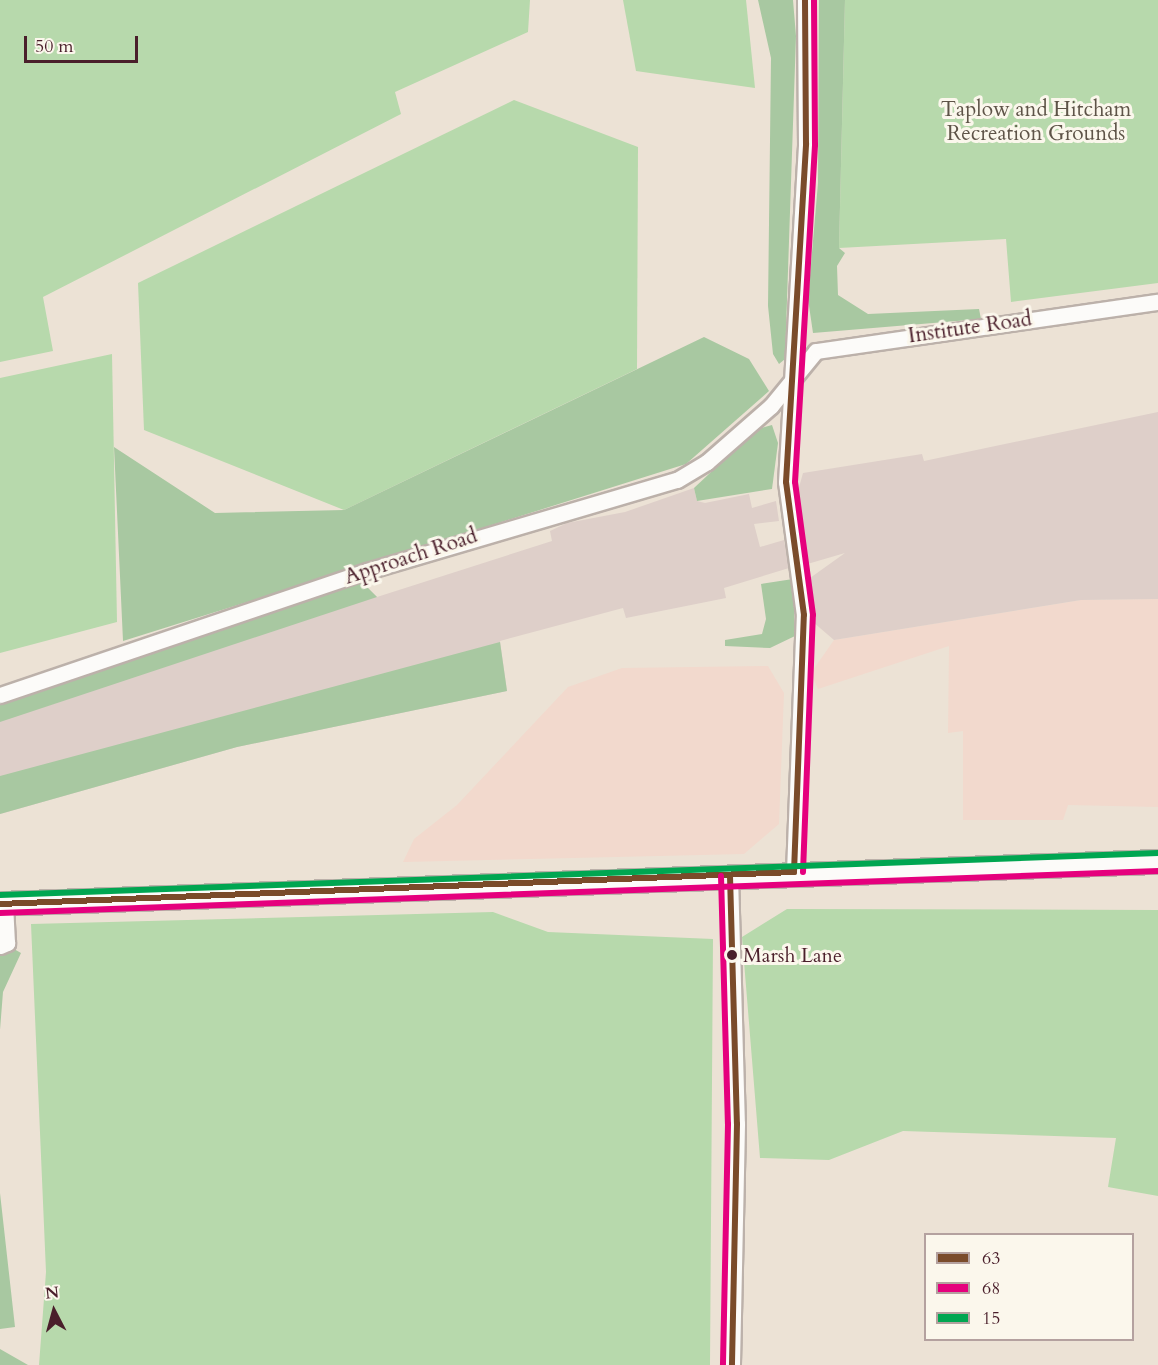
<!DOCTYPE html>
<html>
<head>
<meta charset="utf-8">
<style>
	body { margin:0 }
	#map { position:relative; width:1158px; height:1365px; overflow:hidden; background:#ece2d5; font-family:Cardo,serif }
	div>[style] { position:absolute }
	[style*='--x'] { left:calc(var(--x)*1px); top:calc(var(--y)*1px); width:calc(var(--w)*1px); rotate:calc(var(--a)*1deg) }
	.built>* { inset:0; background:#f2d9cd }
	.industrial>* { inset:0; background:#decfc9 }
	.green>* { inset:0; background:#b7d9ac }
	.forest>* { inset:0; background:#a8c8a1 }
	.roads { filter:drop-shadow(2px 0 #bcb1aa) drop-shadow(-2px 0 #bcb1aa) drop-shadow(0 2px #bcb1aa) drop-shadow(0 -2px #bcb1aa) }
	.minor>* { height:15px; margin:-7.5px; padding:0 7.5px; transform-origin:7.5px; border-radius:7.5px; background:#fcfbf9 }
	.primary>* { height:22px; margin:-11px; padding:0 11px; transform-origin:11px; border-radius:11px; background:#fcfbf9 }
	.bus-1>* { height:6px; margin:-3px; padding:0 3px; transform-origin:3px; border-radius:3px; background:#7a4b2a }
	.bus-2>* { height:6px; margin:-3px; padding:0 3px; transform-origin:3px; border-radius:3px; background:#e5007d }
	.bus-3>* { height:6px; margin:-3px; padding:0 3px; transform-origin:3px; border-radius:3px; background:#00a651 }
	.dots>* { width:16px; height:16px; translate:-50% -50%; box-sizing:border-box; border:3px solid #fbf7ec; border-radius:50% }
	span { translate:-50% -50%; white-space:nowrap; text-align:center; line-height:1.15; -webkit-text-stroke:6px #fbf7ec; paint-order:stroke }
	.bus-label { font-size:20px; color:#4a1f2b }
	.left { translate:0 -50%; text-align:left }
	.park-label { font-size:21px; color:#5e5448 }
	.street-label { font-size:21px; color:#4a1f2b }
	.legend { position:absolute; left:924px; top:1233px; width:210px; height:108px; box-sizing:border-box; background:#fbf7ec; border:2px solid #b4a19f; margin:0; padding:8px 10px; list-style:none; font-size:18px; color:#4a1f2b }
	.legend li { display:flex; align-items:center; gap:12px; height:30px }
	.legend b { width:30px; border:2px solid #b4a19f }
	.north { position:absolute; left:24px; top:1281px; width:60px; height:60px; -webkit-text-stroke:4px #fbf7ec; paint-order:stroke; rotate:354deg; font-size:16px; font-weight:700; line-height:24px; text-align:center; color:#4a1f2b }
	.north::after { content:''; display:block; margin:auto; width:21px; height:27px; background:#4a1f2b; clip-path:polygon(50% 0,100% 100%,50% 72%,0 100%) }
	.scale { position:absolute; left:24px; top:36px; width:114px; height:27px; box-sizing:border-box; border:3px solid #4a1f2b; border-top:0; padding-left:8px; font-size:18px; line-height:21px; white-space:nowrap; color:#4a1f2b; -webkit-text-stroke:4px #fbf7ec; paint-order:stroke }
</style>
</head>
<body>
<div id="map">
	<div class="built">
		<div style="clip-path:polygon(1158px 599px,1158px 807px,1068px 805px,1063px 820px,963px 820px,963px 731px,948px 733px,949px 646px,818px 689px,811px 673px,834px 640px,1081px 600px)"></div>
		<div style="clip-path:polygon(768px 666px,784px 693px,779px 824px,744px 854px,403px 862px,414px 839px,457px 805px,568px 687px,622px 668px)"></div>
	</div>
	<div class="industrial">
		<div style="clip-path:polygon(1158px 412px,1158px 599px,1081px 600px,834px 640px,813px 622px,810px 578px,845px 553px,804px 565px,796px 498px,803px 473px,922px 454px,924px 461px)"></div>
		<div style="clip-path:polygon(694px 488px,697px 501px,705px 503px,749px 494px,752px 508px,776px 501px,779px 521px,754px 524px,760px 547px,784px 540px,789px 568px,724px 588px,726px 598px,626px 618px,623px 608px,500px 641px,507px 691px,237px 747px,0 814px,0 705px,361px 581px,377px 597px,552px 541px,550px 531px,567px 523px,625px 512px)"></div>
	</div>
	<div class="green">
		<div style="clip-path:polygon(0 0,530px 0,528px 32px,395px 92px,401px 114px,43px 297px,53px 351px,0 362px)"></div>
		<div style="clip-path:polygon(623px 0,746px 0,755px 88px,636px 71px)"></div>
		<div style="clip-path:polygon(845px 0,1158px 0,1158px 283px,1011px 302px,1006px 239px,839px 248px)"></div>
		<div style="clip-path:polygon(514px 100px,638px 147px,637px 369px,344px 510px,144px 430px,138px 283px)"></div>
		<div style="clip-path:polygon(112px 354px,117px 622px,0 653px,0 378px)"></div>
		<div style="clip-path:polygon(787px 909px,1158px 910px,1158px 1196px,1108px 1187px,1116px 1138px,903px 1131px,829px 1160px,760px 1158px,742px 937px)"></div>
		<div style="clip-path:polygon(493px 912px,548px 932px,713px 939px,710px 1365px,39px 1365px,46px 1272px,31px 924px)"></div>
	</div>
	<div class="forest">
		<div style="clip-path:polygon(758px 0,793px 0,796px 36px,785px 359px,779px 364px,773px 354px,768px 306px,771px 58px)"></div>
		<div style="clip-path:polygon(819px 0,845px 0,839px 248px,845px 253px,837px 266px,838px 295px,868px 314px,979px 309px,981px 319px,813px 333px,808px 299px,818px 183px)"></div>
		<div style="clip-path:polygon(704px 337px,749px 359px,769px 391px,686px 464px,123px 641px,114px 447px,215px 513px,344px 510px)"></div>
		<div style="clip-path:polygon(772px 425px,778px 443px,772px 489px,697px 501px,694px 488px,757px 429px)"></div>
		<div style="clip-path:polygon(793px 579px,795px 636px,770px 648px,725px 646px,725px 640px,762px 634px,766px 619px,761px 584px)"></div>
		<div style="clip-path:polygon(361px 581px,377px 597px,0 722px,0 705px)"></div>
		<div style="clip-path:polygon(500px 642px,507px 691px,237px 747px,0 814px,0 776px)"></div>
		<div style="clip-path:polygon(0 941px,21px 953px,3px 992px,0 1030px)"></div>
		<div style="clip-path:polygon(0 1134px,0 1193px,15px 1327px,0 1329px)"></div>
		<div style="clip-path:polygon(0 1349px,28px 1365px,0 1365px)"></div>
	</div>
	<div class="roads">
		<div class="minor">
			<div style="--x:0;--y:695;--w:387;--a:-18.7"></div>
			<div style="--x:367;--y:571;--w:323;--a:-16.4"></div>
			<div style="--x:677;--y:480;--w:35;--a:-31"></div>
			<div style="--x:707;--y:462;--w:85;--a:-41.2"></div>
			<div style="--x:771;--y:406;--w:71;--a:-50.7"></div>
			<div style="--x:816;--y:351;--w:345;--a:-8.2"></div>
			<div style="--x:794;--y:872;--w:257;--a:-87.8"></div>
			<div style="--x:804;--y:615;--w:134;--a:-97.7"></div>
			<div style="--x:786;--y:482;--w:339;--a:-86.6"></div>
			<div style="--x:806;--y:144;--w:144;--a:-90.4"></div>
			<div style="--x:730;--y:876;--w:248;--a:88.4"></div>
			<div style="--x:737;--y:1124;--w:241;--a:91.2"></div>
			<div style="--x:0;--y:946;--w:8;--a:-23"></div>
			<div style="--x:7;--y:943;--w:40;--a:-92.9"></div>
		</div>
		<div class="primary">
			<div style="--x:0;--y:904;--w:1159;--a:-2.08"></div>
		</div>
	</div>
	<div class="bus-1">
		<div style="--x:794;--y:872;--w:257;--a:-87.8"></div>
		<div style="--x:804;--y:615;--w:134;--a:-97.7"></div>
		<div style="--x:786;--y:482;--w:339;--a:-86.6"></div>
		<div style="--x:806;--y:144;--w:144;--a:-90.4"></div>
		<div style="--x:730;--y:876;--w:248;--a:88.4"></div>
		<div style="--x:737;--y:1124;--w:241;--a:91.2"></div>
		<div style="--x:0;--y:904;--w:795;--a:-2.31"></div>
	</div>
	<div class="bus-2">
		<div style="--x:803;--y:872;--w:257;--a:-87.8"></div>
		<div style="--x:813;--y:615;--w:134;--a:-97.7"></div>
		<div style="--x:795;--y:482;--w:338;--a:-86.6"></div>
		<div style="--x:815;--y:145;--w:145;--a:-90.4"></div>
		<div style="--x:721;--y:876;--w:248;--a:88.4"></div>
		<div style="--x:728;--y:1124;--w:241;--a:91.2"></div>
		<div style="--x:0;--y:913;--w:1159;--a:-2.08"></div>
	</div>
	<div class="bus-3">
		<div style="--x:0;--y:895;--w:1159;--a:-2.08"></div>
	</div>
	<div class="dots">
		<div style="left:732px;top:955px;background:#4a1f2b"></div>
	</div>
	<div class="bus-label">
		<span class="left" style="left:743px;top:955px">Marsh Lane</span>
	</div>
	<div class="park-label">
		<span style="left:1036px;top:122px">Taplow and Hitcham<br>Recreation Grounds</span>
	</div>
	<div class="street-label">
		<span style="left:970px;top:328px;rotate:-8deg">Institute Road</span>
		<span style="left:411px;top:557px;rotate:-18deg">Approach Road</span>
	</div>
	<ul class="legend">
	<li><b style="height:8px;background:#7a4b2a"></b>63</li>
	<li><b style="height:8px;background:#e5007d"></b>68</li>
	<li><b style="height:8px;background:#00a651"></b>15</li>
	</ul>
	<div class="north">N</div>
	<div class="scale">50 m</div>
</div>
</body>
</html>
